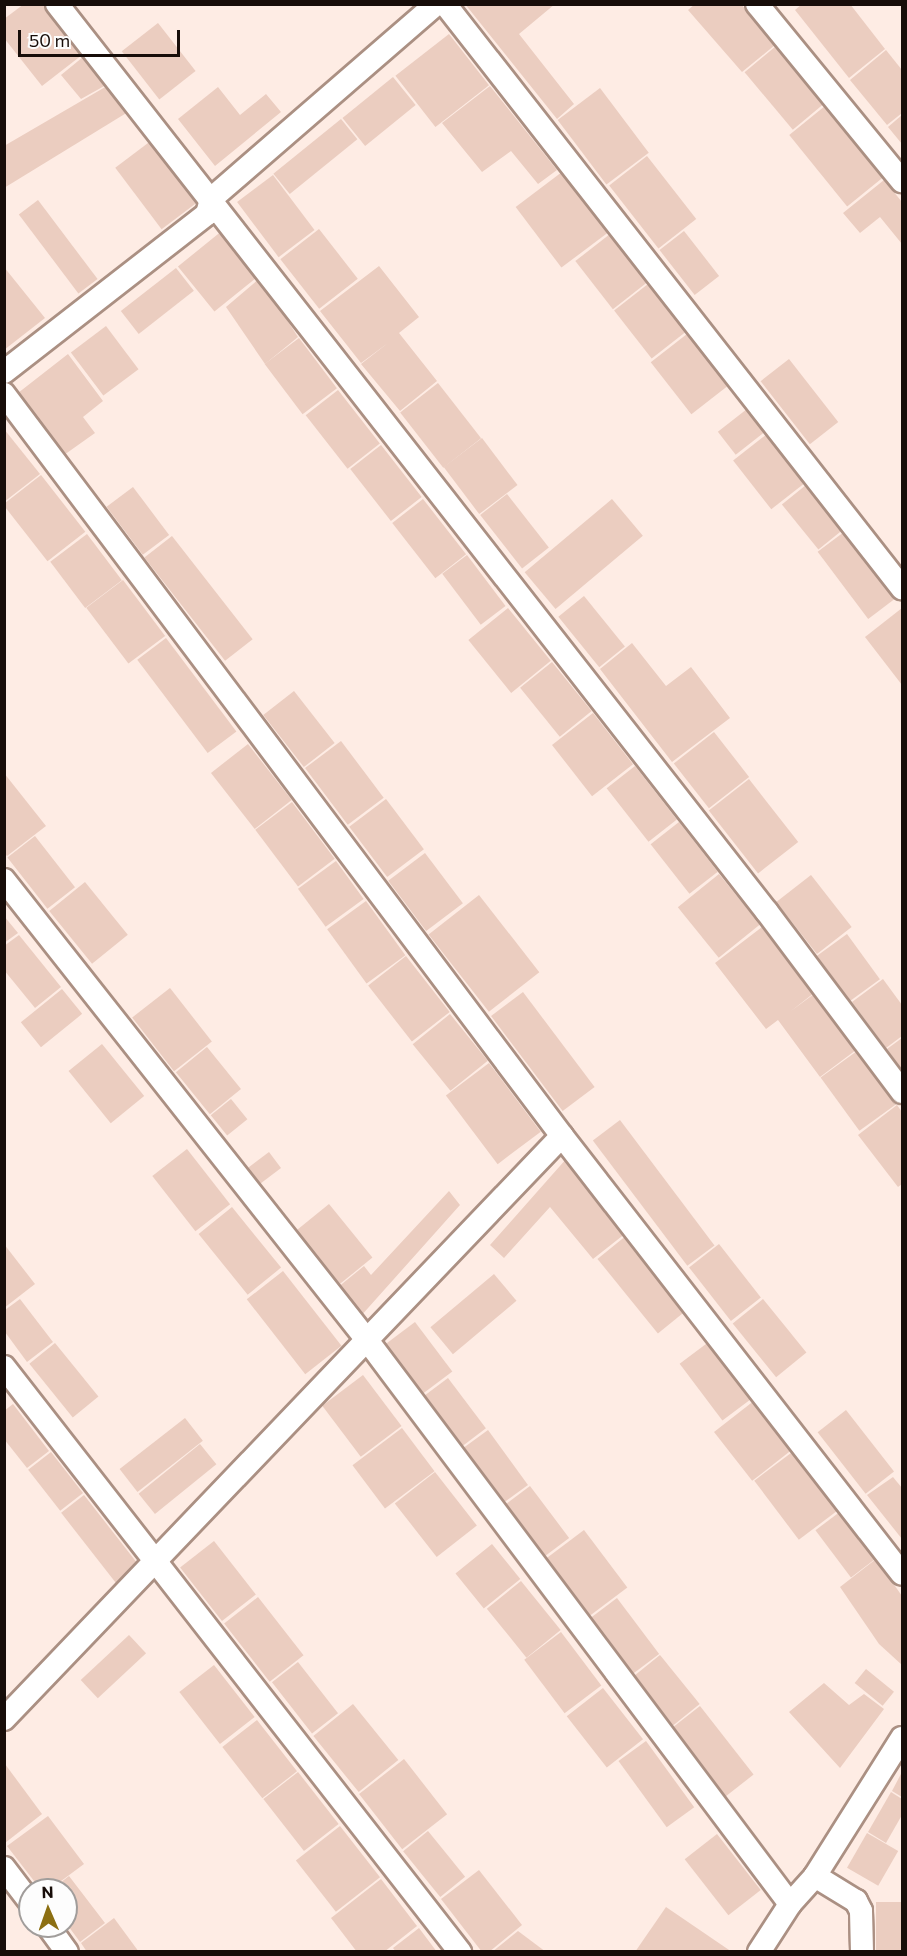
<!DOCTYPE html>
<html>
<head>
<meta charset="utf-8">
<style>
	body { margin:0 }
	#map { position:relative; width:907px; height:1956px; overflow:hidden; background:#feece4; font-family:Commissioner,sans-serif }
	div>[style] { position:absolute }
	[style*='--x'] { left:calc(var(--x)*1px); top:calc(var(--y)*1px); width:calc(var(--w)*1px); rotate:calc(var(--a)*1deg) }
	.building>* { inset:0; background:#ebcdc0; transform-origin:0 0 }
	.roads { filter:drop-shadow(2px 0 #ab9083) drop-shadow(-2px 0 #ab9083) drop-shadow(0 2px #ab9083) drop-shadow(0 -2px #ab9083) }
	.minor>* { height:22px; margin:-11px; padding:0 11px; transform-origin:11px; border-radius:11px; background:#fff }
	span { translate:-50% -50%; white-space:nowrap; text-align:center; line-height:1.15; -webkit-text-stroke:4.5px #fdfdfd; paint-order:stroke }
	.frame { position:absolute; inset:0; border:6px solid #170d09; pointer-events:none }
	.north { position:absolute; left:18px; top:1878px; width:60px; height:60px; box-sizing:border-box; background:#fdfdfd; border:2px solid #a19d9b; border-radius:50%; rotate:358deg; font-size:16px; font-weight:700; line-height:24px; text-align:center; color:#170d09 }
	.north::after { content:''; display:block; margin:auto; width:21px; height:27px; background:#8c6f12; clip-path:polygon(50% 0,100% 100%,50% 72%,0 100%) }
	.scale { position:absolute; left:18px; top:30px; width:162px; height:27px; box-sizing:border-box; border:3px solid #170d09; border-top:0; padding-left:8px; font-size:18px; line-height:21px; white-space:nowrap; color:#170d09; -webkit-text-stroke:4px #fdfdfd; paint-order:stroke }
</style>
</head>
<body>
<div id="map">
	<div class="building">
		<div style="clip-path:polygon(24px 4px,43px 4px,82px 55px,42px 86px,4px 38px,4px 19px)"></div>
		<div style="clip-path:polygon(465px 4px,555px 4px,519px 34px,574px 104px,557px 119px)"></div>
		<div style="clip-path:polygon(695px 4px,741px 4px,775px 45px,742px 72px,688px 10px)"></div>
		<div style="clip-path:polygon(802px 4px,850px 4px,885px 49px,849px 78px,795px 10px)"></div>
		<div style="left:158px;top:23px;width:61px;height:46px;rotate:52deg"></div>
		<div style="left:449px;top:34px;width:65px;height:68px;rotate:52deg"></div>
		<div style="left:776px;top:46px;width:75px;height:41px;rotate:50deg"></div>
		<div style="clip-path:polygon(886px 50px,902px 70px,902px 113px,887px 125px,850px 80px)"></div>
		<div style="clip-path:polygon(83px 57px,106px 85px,81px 99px,61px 75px)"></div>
		<div style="left:393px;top:77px;width:36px;height:65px;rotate:51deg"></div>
		<div style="clip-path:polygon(107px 86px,128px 112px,4px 188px,4px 146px)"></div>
		<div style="clip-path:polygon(490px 86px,557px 170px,538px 184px,511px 151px,482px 172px,442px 123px)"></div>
		<div style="clip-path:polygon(218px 87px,240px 115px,266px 94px,281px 112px,215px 166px,178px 119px)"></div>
		<div style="left:600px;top:88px;width:81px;height:53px;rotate:53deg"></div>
		<div style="left:825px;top:106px;width:92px;height:46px;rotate:51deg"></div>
		<div style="clip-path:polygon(902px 115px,902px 144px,888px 127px)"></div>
		<div style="left:341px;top:119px;width:26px;height:87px;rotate:51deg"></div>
		<div style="left:152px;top:140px;width:77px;height:46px;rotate:53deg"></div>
		<div style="left:647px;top:156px;width:80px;height:48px;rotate:52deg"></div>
		<div style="left:562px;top:172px;width:76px;height:58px;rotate:53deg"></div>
		<div style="left:273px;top:175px;width:69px;height:45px;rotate:53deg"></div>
		<div style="clip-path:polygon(884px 180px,902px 202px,902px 244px,880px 217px,860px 233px,843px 213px)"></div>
		<div style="left:38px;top:200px;width:99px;height:24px;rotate:53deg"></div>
		<div style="left:319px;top:229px;width:63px;height:49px;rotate:52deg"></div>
		<div style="left:223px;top:230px;width:58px;height:58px;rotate:51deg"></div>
		<div style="left:684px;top:231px;width:57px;height:31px;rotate:52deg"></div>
		<div style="left:610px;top:234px;width:61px;height:44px;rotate:52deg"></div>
		<div style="clip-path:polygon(379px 266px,419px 317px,399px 333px,437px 381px,400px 411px,361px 364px,388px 343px,361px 363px,320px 311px)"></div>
		<div style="clip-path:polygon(4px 267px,45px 318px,4px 350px)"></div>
		<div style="left:176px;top:268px;width:29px;height:70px;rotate:52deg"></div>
		<div style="clip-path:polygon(260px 278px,298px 337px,265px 364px,226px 307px)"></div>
		<div style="left:648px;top:284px;width:61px;height:43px;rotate:52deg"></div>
		<div style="left:106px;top:326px;width:54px;height:44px;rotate:53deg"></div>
		<div style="left:687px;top:334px;width:66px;height:46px;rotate:52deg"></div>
		<div style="left:299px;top:338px;width:63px;height:43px;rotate:53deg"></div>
		<div style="clip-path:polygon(68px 354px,103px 401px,83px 417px,95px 433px,64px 455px,18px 393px)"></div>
		<div style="left:789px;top:359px;width:80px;height:36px;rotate:52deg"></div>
		<div style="left:438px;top:383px;width:70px;height:48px;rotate:52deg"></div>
		<div style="left:338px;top:390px;width:68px;height:41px;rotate:52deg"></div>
		<div style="left:747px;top:409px;width:29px;height:37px;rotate:52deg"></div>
		<div style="clip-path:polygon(4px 429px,40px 474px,4px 502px)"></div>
		<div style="left:767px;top:434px;width:62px;height:43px;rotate:52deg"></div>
		<div style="left:482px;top:438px;width:59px;height:48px;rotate:53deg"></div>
		<div style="left:381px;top:445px;width:66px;height:39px;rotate:52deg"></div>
		<div style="left:41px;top:475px;width:72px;height:48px;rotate:52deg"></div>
		<div style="left:806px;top:485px;width:58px;height:31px;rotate:51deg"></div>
		<div style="left:133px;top:487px;width:60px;height:33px;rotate:53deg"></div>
		<div style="left:507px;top:494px;width:68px;height:34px;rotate:52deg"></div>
		<div style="left:423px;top:499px;width:70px;height:39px;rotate:52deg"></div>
		<div style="left:612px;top:499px;width:48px;height:114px;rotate:50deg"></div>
		<div style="left:844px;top:532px;width:84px;height:33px;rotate:53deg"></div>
		<div style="left:87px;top:534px;width:58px;height:46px;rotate:53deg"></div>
		<div style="left:172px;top:536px;width:131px;height:35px;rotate:52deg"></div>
		<div style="left:467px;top:555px;width:64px;height:31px;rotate:53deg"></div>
		<div style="left:123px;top:580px;width:70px;height:46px;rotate:53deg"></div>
		<div style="left:584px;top:596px;width:65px;height:33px;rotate:51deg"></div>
		<div style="left:508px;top:608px;width:68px;height:51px;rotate:51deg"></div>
		<div style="clip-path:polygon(902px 608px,902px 685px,865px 637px)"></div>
		<div style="left:166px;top:638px;width:117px;height:36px;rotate:53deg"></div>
		<div style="clip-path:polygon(632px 643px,666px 686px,691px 667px,730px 718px,672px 762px,600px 669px)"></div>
		<div style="left:552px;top:662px;width:63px;height:41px;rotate:51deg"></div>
		<div style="left:294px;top:691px;width:66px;height:39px;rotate:52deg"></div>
		<div style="left:593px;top:713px;width:65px;height:52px;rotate:52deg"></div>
		<div style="left:714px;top:732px;width:57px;height:51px;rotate:52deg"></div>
		<div style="left:341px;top:741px;width:71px;height:45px;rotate:53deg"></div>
		<div style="left:248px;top:744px;width:71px;height:47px;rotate:52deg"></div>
		<div style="left:635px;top:766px;width:68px;height:36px;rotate:52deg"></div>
		<div style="clip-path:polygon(4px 773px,46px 826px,7px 856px,4px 853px)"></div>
		<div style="left:749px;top:779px;width:80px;height:51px;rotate:52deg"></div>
		<div style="left:386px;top:799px;width:63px;height:46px;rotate:53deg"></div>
		<div style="left:292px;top:802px;width:71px;height:46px;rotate:53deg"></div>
		<div style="left:679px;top:822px;width:63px;height:36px;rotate:52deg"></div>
		<div style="left:35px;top:836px;width:65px;height:35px;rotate:52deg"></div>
		<div style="left:425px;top:853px;width:63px;height:46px;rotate:53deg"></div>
		<div style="left:336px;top:861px;width:47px;height:47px;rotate:54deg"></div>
		<div style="left:719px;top:874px;width:65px;height:53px;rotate:51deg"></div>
		<div style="left:811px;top:875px;width:66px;height:44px;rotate:52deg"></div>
		<div style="left:85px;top:882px;width:68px;height:46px;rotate:51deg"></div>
		<div style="left:479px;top:895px;width:98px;height:64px;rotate:52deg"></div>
		<div style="left:366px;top:901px;width:67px;height:48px;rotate:54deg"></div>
		<div style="clip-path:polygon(4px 916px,18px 933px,4px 943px)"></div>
		<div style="clip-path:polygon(762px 927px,814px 993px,791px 1011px,814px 994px,856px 1050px,820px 1077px,778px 1020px,766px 1029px,715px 963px)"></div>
		<div style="left:847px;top:934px;width:56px;height:37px;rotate:54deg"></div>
		<div style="clip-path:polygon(19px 935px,61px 987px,35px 1008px,4px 970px,4px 946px)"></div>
		<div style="left:406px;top:956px;width:71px;height:48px;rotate:52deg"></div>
		<div style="clip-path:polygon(883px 979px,902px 1005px,902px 1036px,886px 1048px,852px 1002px)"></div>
		<div style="left:170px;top:988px;width:68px;height:48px;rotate:52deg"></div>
		<div style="left:62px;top:989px;width:32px;height:53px;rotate:51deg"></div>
		<div style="left:523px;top:992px;width:119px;height:40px;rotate:53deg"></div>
		<div style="left:450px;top:1014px;width:60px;height:48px;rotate:51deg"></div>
		<div style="clip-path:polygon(902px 1038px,902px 1070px,887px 1049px)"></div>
		<div style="left:102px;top:1044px;width:67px;height:43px;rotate:51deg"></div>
		<div style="left:207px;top:1047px;width:54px;height:40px;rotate:51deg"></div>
		<div style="left:857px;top:1051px;width:66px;height:45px;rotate:54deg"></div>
		<div style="left:489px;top:1063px;width:86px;height:54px;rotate:53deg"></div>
		<div style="left:231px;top:1099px;width:26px;height:26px;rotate:51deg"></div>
		<div style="clip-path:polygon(897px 1105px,902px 1112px,902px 1184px,898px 1187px,858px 1135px)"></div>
		<div style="left:620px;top:1120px;width:157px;height:34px;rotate:53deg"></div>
		<div style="left:187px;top:1149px;width:70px;height:44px;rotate:52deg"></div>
		<div style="left:269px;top:1152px;width:20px;height:29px;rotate:53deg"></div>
		<div style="clip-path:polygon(567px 1158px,626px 1233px,593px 1259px,550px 1207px,504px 1258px,490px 1245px)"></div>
		<div style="clip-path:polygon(449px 1191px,460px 1205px,360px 1317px,337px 1288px,364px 1266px,371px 1275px)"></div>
		<div style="left:329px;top:1204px;width:69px;height:46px;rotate:51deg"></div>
		<div style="left:232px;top:1207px;width:78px;height:43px;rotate:51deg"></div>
		<div style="left:627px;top:1235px;width:96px;height:38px;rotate:51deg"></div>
		<div style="clip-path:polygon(4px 1244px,35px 1284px,4px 1308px)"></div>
		<div style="left:719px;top:1244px;width:68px;height:38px;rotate:52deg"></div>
		<div style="left:283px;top:1271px;width:95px;height:46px;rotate:52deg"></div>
		<div style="left:494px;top:1274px;width:35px;height:83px;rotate:50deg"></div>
		<div style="clip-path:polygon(20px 1299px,53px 1342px,27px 1362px,5px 1332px,5px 1310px)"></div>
		<div style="left:763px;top:1299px;width:69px;height:39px;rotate:51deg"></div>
		<div style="left:415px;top:1322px;width:62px;height:40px;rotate:53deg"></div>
		<div style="left:710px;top:1341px;width:71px;height:38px;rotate:53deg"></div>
		<div style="left:55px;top:1343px;width:69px;height:33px;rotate:51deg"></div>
		<div style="left:363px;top:1375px;width:64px;height:51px;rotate:53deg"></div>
		<div style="left:448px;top:1378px;width:63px;height:33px;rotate:53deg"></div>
		<div style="left:755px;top:1400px;width:62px;height:52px;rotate:52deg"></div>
		<div style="clip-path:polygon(13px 1404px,49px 1451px,27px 1468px,4px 1439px,4px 1411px)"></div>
		<div style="left:846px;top:1410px;width:78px;height:36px;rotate:52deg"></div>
		<div style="left:185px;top:1418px;width:29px;height:83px;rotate:52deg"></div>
		<div style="left:402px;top:1428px;width:54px;height:62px;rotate:53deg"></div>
		<div style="left:488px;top:1430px;width:68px;height:34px;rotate:54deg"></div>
		<div style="left:200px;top:1444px;width:26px;height:79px;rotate:51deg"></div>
		<div style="left:795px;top:1450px;width:74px;height:51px;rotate:53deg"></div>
		<div style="left:51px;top:1452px;width:52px;height:29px;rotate:52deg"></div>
		<div style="left:435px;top:1472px;width:68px;height:51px;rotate:52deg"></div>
		<div style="clip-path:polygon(893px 1477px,902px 1488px,902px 1539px,867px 1495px)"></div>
		<div style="left:530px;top:1486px;width:65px;height:35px;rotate:53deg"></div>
		<div style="left:84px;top:1495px;width:90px;height:29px;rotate:52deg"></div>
		<div style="left:841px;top:1511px;width:59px;height:32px;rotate:53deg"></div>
		<div style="left:584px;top:1530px;width:72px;height:52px;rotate:53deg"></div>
		<div style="left:214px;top:1541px;width:68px;height:43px;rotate:52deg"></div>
		<div style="left:492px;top:1544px;width:45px;height:47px;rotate:51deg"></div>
		<div style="clip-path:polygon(876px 1559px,902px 1596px,902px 1665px,879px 1644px,840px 1587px)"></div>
		<div style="left:521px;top:1581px;width:63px;height:44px;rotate:51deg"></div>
		<div style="left:258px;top:1597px;width:74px;height:43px;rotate:52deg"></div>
		<div style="left:617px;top:1598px;width:70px;height:39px;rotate:53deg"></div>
		<div style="left:561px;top:1632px;width:67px;height:46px;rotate:53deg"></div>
		<div style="left:129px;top:1635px;width:25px;height:66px;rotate:47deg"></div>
		<div style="left:660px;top:1655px;width:63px;height:39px;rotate:51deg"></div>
		<div style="left:298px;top:1662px;width:65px;height:33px;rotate:52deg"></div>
		<div style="left:214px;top:1665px;width:66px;height:44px;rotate:52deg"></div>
		<div style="left:866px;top:1669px;width:36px;height:18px;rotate:39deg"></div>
		<div style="clip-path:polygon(824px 1683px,849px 1705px,864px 1694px,884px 1709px,840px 1768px,789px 1712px)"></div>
		<div style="left:603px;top:1688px;width:65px;height:46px;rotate:52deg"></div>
		<div style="left:353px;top:1704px;width:72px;height:51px;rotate:51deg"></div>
		<div style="left:700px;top:1706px;width:87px;height:38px;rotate:52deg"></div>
		<div style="left:257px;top:1720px;width:65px;height:44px;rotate:52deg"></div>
		<div style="left:646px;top:1741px;width:82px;height:34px;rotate:54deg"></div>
		<div style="left:404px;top:1759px;width:70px;height:57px;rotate:52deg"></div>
		<div style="clip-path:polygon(5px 1764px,42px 1814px,5px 1843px)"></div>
		<div style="left:298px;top:1772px;width:66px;height:44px;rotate:52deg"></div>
		<div style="clip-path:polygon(902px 1772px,902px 1797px,892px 1791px)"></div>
		<div style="clip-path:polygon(891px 1792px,902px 1799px,902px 1815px,886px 1843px,868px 1832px)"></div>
		<div style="clip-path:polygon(48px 1816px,84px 1864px,49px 1890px,41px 1890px,7px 1846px)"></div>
		<div style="left:340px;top:1826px;width:65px;height:56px;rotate:52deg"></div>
		<div style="left:428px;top:1831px;width:59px;height:32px;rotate:51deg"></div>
		<div style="left:867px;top:1833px;width:36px;height:40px;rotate:30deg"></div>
		<div style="left:717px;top:1834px;width:71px;height:41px;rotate:52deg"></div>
		<div style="clip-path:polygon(479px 1870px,522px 1925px,489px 1952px,482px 1952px,441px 1899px)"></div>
		<div style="clip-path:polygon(69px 1876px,105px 1923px,80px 1942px,66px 1923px,66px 1890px,51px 1890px)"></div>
		<div style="clip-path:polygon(381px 1879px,417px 1926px,384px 1952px,357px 1952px,331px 1918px)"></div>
		<div style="left:876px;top:1902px;width:26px;height:50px"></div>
		<div style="clip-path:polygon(666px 1907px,732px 1952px,635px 1952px)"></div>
		<div style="clip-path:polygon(114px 1918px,139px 1952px,87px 1952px,81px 1943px)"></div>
		<div style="clip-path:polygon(419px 1928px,437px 1952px,396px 1952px,393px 1948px)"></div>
		<div style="clip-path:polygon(518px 1931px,546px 1952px,492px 1952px)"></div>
	</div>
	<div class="roads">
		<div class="minor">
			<div style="--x:57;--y:4;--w:1153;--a:51.98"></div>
			<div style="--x:767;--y:912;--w:225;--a:53.1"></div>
			<div style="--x:445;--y:4;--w:742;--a:51.96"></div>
			<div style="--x:757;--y:4;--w:229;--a:50.7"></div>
			<div style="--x:4;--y:372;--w:257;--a:-37.9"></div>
			<div style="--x:207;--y:214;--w:16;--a:-75"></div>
			<div style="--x:211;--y:199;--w:298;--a:-40.9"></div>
			<div style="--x:4;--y:394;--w:928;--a:53.06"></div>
			<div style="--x:562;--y:1136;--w:554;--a:52.18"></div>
			<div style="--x:4;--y:880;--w:586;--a:51.72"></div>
			<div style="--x:367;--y:1340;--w:705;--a:53.13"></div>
			<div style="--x:4;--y:1367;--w:742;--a:52.06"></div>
			<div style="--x:4;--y:1719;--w:807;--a:-46.26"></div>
			<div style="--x:4;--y:1868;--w:43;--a:52.6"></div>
			<div style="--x:815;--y:1876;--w:48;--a:31.4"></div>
			<div style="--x:856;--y:1901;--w:11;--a:63"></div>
			<div style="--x:861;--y:1911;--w:41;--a:88.6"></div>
			<div style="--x:48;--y:1926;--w:32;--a:54"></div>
			<div style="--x:759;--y:1952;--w:57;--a:-57.1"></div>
			<div style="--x:790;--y:1904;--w:38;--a:-48"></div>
			<div style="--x:815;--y:1876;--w:163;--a:-57.8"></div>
		</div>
	</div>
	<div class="frame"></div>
	<div class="north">N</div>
	<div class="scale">50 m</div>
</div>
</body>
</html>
